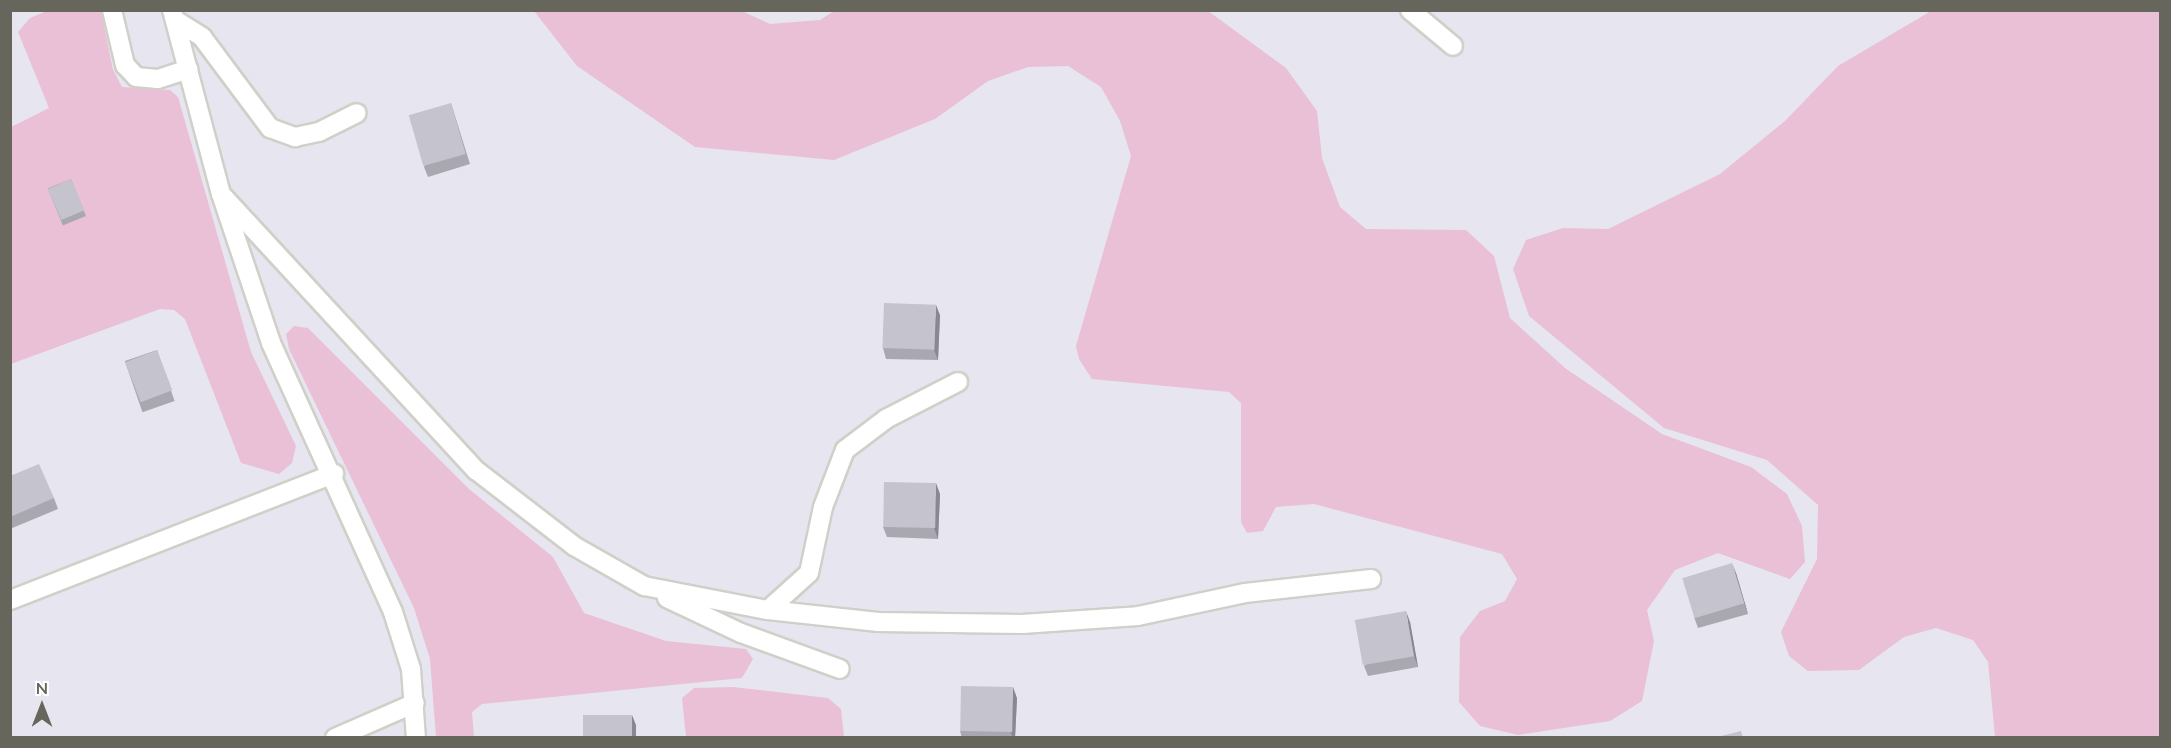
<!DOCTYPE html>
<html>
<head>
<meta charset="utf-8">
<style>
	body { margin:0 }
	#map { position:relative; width:2171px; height:748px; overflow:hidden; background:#e7e5f0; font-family:Lato,sans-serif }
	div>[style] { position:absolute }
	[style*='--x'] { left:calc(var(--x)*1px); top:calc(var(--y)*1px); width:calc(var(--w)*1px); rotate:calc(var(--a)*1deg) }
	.green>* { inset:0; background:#e9c0d6 }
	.roads { filter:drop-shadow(2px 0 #d0d0c8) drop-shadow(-2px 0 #d0d0c8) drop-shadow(0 2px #d0d0c8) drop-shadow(0 -2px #d0d0c8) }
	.minor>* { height:18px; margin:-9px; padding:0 9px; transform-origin:9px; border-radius:9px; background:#fff }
	.wall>* { inset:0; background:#a9a8b1; transform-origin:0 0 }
	.shaded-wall>* { inset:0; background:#898890 }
	.building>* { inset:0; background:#c4c3ce; transform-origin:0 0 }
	span { translate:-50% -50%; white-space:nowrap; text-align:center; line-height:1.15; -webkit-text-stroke:5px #fff; paint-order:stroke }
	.frame { position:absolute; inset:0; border:12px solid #66665d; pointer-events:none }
	.north { position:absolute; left:12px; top:676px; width:60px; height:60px; -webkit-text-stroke:4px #fff; paint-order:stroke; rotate:0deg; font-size:16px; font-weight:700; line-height:24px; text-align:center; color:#66665d }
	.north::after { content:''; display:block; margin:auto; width:21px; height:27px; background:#66665d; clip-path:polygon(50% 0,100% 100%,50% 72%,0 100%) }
</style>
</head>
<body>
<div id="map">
	<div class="green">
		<div style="clip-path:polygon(47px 11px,101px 11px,113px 70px,122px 87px,170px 90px,178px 97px,251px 352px,296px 446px,292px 463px,279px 474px,241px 463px,185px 319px,174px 310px,160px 309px,11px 364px,11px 127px,49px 108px,18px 32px,30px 18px)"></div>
		<div style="clip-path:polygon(834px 11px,1208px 11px,1286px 68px,1317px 111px,1322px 158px,1340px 207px,1366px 229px,1466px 230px,1494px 256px,1510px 318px,1565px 368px,1662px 434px,1751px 467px,1787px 494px,1802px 526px,1805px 562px,1790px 579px,1718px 553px,1675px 570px,1647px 610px,1654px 641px,1642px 701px,1610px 721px,1518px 735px,1480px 726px,1459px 702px,1460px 637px,1480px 611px,1505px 601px,1517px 579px,1502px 554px,1314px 504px,1276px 507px,1263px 531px,1247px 533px,1241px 522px,1241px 403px,1229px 392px,1092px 379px,1079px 359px,1076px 346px,1131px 156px,1120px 121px,1101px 87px,1068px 66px,1028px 67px,988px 81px,935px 119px,834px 160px,695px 147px,577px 66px,534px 11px,742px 11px,770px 24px,820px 20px)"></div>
		<div style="clip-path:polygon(1931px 11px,2160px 11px,2160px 737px,1995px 737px,1988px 662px,1973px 640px,1936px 628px,1904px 637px,1859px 670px,1808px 671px,1789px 656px,1781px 632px,1817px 559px,1818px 505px,1767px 460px,1664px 428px,1529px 316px,1513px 269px,1526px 240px,1563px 228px,1608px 229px,1720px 174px,1785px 121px,1838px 66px)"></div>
		<div style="clip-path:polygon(294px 326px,308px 328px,469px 489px,553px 557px,584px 613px,666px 641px,746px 649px,753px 659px,742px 678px,482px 704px,472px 712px,474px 737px,436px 737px,430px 659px,414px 608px,289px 349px,286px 334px)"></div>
		<div style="clip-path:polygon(733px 687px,828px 698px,841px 709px,844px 737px,686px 737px,682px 698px,694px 688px)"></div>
	</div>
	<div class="roads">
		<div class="minor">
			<div style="--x:112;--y:10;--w:57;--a:76.7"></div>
			<div style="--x:125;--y:65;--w:16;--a:47"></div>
			<div style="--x:136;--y:77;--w:22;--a:5"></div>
			<div style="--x:158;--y:79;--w:32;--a:-18"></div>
			<div style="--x:172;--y:10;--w:190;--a:75.1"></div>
			<div style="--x:221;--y:194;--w:157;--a:71.4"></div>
			<div style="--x:271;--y:343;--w:295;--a:65.6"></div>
			<div style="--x:393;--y:612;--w:60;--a:72.5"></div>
			<div style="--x:411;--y:669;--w:69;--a:85.9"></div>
			<div style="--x:1410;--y:10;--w:56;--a:39.9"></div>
			<div style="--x:175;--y:20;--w:32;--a:32"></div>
			<div style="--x:202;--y:37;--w:114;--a:53.2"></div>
			<div style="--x:270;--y:128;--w:27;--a:20"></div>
			<div style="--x:295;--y:137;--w:25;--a:-12"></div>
			<div style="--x:319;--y:132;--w:42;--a:-26.6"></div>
			<div style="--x:221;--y:194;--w:377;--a:47.3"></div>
			<div style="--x:477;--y:471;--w:123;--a:37.7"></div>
			<div style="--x:574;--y:546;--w:81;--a:29.7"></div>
			<div style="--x:644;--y:586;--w:126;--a:11"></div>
			<div style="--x:768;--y:610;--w:55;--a:-42.1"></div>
			<div style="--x:809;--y:573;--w:67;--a:-78"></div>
			<div style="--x:823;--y:507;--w:61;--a:-68.9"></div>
			<div style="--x:845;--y:450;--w:51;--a:-37.1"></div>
			<div style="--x:886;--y:419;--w:81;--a:-27.2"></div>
			<div style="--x:667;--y:598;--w:82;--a:25.3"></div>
			<div style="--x:741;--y:633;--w:105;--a:20"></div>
			<div style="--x:10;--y:600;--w:348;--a:-21.3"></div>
			<div style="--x:768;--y:610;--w:111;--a:6.2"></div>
			<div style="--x:878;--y:622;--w:144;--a:0.8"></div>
			<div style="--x:1022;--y:624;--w:116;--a:-3.9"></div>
			<div style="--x:1138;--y:616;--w:109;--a:-12.1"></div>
			<div style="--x:1245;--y:593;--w:127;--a:-6.3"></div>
			<div style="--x:335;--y:738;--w:87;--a:-23.6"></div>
		</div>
	</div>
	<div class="wall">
		<div style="clip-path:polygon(451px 103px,470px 164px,428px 177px,424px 167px)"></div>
		<div style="left:71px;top:179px;width:40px;height:25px;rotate:68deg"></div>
		<div style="clip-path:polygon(940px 315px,938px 360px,886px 359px,883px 348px)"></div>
		<div style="left:157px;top:350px;width:54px;height:34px;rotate:71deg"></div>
		<div style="clip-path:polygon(10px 476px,54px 498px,58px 509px,10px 529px)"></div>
		<div style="clip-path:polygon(940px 494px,938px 539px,887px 537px,883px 527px)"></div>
		<div style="clip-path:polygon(1736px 573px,1748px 614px,1698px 628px,1694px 617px)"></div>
		<div style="clip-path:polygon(1410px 622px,1418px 667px,1368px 676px,1364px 666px)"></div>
		<div style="clip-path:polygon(1017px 698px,1015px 738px,962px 738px,960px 731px)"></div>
	</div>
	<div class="shaded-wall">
		<div style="clip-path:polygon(936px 305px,940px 315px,938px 360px,934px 350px)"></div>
		<div style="clip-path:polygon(936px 483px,940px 494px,938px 539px,934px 528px)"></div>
		<div style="clip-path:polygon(1732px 563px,1736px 573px,1748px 614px,1744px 603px)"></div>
		<div style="clip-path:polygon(1406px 611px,1410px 622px,1418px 667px,1414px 656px)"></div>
		<div style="clip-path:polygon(1013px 687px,1017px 698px,1015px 738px,1013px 738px,1011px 733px)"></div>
		<div style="clip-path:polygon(632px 715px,636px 725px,636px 738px,632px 738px)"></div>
	</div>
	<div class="building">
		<div style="left:451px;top:103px;width:53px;height:44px;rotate:74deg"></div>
		<div style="left:71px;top:179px;width:34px;height:25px;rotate:67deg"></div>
		<div style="left:884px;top:303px;width:52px;height:45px;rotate:2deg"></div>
		<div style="left:157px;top:350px;width:43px;height:34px;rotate:69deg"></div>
		<div style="clip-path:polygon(39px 464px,54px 498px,10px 517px,10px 476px)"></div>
		<div style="left:884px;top:482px;width:52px;height:45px;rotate:1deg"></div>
		<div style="left:1732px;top:563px;width:42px;height:52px;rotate:73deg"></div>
		<div style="left:1406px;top:611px;width:46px;height:52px;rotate:80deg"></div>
		<div style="left:961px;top:686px;width:52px;height:45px;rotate:1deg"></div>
		<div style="left:583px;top:715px;width:49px;height:23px"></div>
		<div style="clip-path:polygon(1741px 731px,1743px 738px,1713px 738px)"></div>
	</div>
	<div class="frame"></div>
	<div class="north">N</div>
</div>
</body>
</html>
